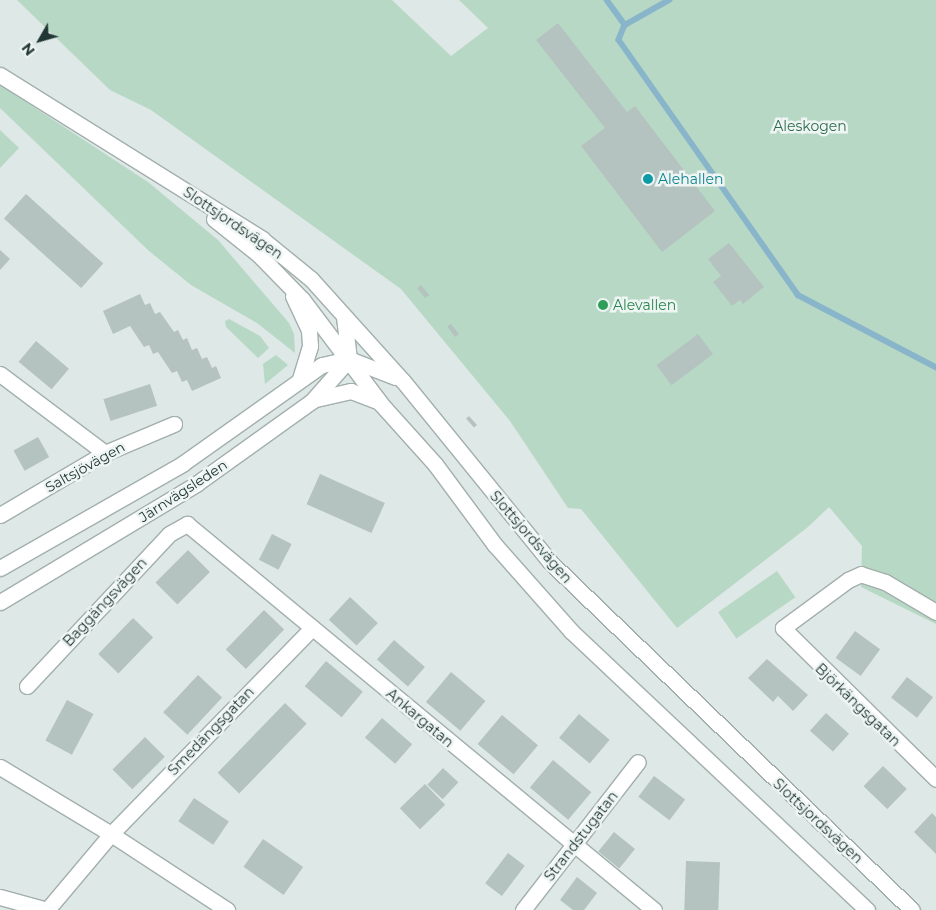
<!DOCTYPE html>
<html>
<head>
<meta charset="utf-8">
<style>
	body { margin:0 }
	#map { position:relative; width:936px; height:910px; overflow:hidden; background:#dee8e6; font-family:Montserrat,sans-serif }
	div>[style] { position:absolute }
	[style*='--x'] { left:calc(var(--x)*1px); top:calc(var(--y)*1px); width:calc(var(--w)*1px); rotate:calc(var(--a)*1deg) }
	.green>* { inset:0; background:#b8d8c6; transform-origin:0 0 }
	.stream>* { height:5.5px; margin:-2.75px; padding:0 2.75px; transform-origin:2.75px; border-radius:2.75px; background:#89b5ca }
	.building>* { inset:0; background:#b4c3bf; transform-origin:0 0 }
	.roads { filter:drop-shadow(1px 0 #a2afad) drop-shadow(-1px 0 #a2afad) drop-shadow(0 1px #a2afad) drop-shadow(0 -1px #a2afad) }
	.street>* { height:15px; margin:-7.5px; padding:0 7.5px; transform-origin:7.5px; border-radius:7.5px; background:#fff }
	.secondary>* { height:15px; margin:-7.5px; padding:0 7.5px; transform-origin:7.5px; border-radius:7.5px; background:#fff }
	.dots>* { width:14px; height:14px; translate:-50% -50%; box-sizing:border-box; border:2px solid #eef5f3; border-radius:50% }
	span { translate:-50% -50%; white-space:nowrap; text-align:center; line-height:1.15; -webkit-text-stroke:5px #eef5f3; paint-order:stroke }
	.park-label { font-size:14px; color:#2e6a50 }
	.culture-label { font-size:14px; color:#0d838f }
	.left { translate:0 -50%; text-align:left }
	.street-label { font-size:14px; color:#213735 }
	.leisure-label { font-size:14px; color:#27864d }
	.north { position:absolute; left:15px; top:15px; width:50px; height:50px; -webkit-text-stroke:4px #eef5f3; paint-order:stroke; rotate:232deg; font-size:14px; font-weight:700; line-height:20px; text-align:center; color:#213735 }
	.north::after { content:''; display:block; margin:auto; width:18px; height:22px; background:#213735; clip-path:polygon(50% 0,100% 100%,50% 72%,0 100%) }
</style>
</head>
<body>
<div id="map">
	<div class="green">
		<div style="clip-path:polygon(17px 0,392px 0,451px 56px,488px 28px,459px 0,936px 0,936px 624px,861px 587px,862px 546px,829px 507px,808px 527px,677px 628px,581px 509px,568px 508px,510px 421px,401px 289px,151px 110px,110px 90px)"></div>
		<div style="clip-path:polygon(0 85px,148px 182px,218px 240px,289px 323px,294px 334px,295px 353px,257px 323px,191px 285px,149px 251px,0 108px)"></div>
		<div style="clip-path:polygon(0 130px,19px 148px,0 168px)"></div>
		<div style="clip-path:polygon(229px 319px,260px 336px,269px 348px,258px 358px,226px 327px,225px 321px)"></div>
		<div style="clip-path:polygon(276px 355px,288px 365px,265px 384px,263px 364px)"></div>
		<div style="left:777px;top:571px;width:32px;height:72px;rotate:55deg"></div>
	</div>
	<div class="stream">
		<div style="--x:607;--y:0;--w:31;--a:54"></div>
		<div style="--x:625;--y:25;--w:51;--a:-29.6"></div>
		<div style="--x:625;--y:25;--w:16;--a:112"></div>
		<div style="--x:619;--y:40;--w:312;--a:54.9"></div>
		<div style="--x:798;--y:295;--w:156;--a:27.6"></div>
	</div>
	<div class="building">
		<div style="clip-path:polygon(558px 23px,627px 112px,635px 106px,715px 211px,662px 252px,581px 146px,605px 128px,536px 40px)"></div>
		<div style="left:26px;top:194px;width:104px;height:33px;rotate:42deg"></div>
		<div style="clip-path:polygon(729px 243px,764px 287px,743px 304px,740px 300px,732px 306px,713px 282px,721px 276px,708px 259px)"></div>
		<div style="clip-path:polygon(0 250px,10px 259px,0 270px)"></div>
		<div style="left:421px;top:285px;width:13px;height:5px;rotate:51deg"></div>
		<div style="clip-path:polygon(140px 294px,145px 305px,150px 303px,155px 314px,160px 312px,174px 332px,178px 330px,183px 340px,187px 338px,192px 350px,197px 348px,202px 359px,207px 357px,212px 368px,216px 366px,221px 378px,192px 391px,187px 380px,182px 382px,177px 371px,172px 373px,158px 352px,153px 354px,149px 345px,144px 347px,130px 326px,113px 334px,103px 311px)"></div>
		<div style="clip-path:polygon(451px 324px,459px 334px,455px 337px,447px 326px)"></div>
		<div style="left:698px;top:334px;width:25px;height:52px;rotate:53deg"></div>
		<div style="left:36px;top:341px;width:43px;height:27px;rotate:40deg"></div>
		<div style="left:150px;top:384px;width:23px;height:49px;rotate:72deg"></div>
		<div style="left:469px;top:416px;width:12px;height:4px;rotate:48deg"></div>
		<div style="left:38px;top:437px;width:23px;height:28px;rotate:61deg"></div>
		<div style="left:320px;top:474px;width:71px;height:33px;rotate:24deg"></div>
		<div style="left:272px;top:534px;width:22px;height:29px;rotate:27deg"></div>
		<div style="left:188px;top:550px;width:31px;height:46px;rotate:45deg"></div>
		<div style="left:350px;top:597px;width:38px;height:31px;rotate:43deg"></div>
		<div style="left:264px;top:610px;width:28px;height:55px;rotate:44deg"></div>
		<div style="left:133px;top:618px;width:28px;height:50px;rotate:44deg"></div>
		<div style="left:855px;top:631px;width:31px;height:33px;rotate:36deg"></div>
		<div style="left:394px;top:640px;width:41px;height:26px;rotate:41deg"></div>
		<div style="clip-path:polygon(767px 659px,808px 695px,793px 711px,778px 696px,773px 702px,748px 678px)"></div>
		<div style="left:326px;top:661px;width:48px;height:33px;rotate:40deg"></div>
		<div style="left:451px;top:672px;width:45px;height:39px;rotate:40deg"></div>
		<div style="left:198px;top:675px;width:33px;height:51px;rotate:43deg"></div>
		<div style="left:907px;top:677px;width:33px;height:26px;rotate:38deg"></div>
		<div style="left:67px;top:700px;width:30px;height:46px;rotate:28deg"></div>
		<div style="left:285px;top:703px;width:30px;height:97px;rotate:44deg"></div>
		<div style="left:826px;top:713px;width:31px;height:24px;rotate:42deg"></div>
		<div style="left:579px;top:714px;width:40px;height:31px;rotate:40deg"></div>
		<div style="left:502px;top:715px;width:47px;height:38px;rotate:40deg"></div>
		<div style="left:382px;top:718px;width:40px;height:26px;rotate:41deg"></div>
		<div style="left:145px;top:737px;width:28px;height:46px;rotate:45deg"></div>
		<div style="left:553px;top:760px;width:50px;height:36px;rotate:40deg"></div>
		<div style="left:883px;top:766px;width:33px;height:28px;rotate:44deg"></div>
		<div style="left:443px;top:768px;width:21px;height:23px;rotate:43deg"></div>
		<div style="left:654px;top:776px;width:39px;height:26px;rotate:37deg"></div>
		<div style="left:425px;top:784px;width:29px;height:35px;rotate:46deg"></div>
		<div style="left:194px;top:798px;width:42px;height:28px;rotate:34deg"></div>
		<div style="clip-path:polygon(932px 813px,936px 817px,936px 854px,914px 832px)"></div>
		<div style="left:614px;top:832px;width:27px;height:25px;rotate:39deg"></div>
		<div style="left:263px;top:839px;width:49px;height:34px;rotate:35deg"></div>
		<div style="left:508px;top:853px;width:21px;height:38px;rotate:37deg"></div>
		<div style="left:686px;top:861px;width:34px;height:49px;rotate:2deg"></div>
		<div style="clip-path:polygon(577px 877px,597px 893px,584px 910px,573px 910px,560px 900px)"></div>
	</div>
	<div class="roads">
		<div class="street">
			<div style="--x:0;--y:374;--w:131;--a:37"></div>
			<div style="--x:0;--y:515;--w:122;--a:-30.6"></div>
			<div style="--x:105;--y:453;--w:75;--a:-22.8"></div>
			<div style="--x:936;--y:612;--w:59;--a:-149.5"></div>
			<div style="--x:885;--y:582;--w:25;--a:-162"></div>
			<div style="--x:861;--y:574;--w:14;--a:155"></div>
			<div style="--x:848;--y:580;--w:81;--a:143.6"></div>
			<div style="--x:783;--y:628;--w:215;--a:44.6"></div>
			<div style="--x:27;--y:686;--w:208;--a:-46.9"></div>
			<div style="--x:169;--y:534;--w:21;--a:-29"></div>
			<div style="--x:187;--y:524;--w:606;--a:39.58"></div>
			<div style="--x:0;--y:767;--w:130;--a:31.1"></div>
			<div style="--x:111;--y:834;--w:288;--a:-45.7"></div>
			<div style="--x:0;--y:897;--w:49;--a:15.5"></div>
			<div style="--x:47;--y:910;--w:99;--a:-49.9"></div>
			<div style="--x:111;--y:834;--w:139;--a:33.2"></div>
			<div style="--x:523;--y:910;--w:187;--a:-52.2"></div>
		</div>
		<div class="secondary">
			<div style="--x:0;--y:75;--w:309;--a:32"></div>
			<div style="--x:262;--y:239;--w:63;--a:39.2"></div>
			<div style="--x:311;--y:279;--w:137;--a:48"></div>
			<div style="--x:403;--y:381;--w:233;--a:50.9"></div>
			<div style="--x:550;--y:562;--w:502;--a:43.87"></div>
			<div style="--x:214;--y:219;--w:58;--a:38.7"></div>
			<div style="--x:259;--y:255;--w:62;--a:45.7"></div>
			<div style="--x:302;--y:299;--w:131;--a:53"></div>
			<div style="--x:381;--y:404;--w:81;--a:48"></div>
			<div style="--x:435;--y:464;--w:101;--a:53.5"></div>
			<div style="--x:495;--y:545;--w:115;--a:48.5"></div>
			<div style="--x:571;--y:631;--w:407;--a:43.3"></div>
			<div style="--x:293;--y:296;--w:38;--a:65"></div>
			<div style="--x:309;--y:331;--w:15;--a:86"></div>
			<div style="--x:310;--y:346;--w:34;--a:107"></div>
			<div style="--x:316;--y:399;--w:36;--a:-13"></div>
			<div style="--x:351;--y:391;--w:30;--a:21"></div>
			<div style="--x:0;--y:568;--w:210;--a:-29.7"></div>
			<div style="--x:182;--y:464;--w:171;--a:-35.3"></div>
			<div style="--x:322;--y:365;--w:28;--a:-13"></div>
			<div style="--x:349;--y:359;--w:49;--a:21.4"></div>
			<div style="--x:0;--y:602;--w:229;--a:-31"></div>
			<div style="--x:196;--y:484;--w:143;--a:-35.6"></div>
			<div style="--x:312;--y:401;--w:56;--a:-48.6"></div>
			<div style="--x:349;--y:359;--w:42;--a:-96.8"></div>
		</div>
	</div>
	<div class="dots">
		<div style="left:648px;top:179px;background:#0f9aa8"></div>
		<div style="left:603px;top:305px;background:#2e9e5b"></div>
	</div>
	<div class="park-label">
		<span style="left:810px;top:126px">Aleskogen</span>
	</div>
	<div class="culture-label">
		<span class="left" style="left:658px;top:179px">Alehallen</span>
	</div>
	<div class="street-label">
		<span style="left:233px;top:223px;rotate:34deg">Slottsjordsvägen</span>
		<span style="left:85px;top:467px;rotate:-29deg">Saltsjövägen</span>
		<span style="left:183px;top:491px;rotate:-33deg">Järnvägsleden</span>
		<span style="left:531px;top:537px;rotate:49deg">Slottsjordsvägen</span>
		<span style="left:105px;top:602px;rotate:-47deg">Baggängsvägen</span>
		<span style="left:858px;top:705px;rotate:44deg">Björkängsgatan</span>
		<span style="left:420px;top:718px;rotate:40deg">Ankargatan</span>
		<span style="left:211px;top:731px;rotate:-46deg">Smedängsgatan</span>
		<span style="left:818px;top:821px;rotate:43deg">Slottsjordsvägen</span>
		<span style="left:581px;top:836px;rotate:-52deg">Strandstugatan</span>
	</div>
	<div class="leisure-label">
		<span class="left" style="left:613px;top:305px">Alevallen</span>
	</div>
	<div class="north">N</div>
</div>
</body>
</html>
